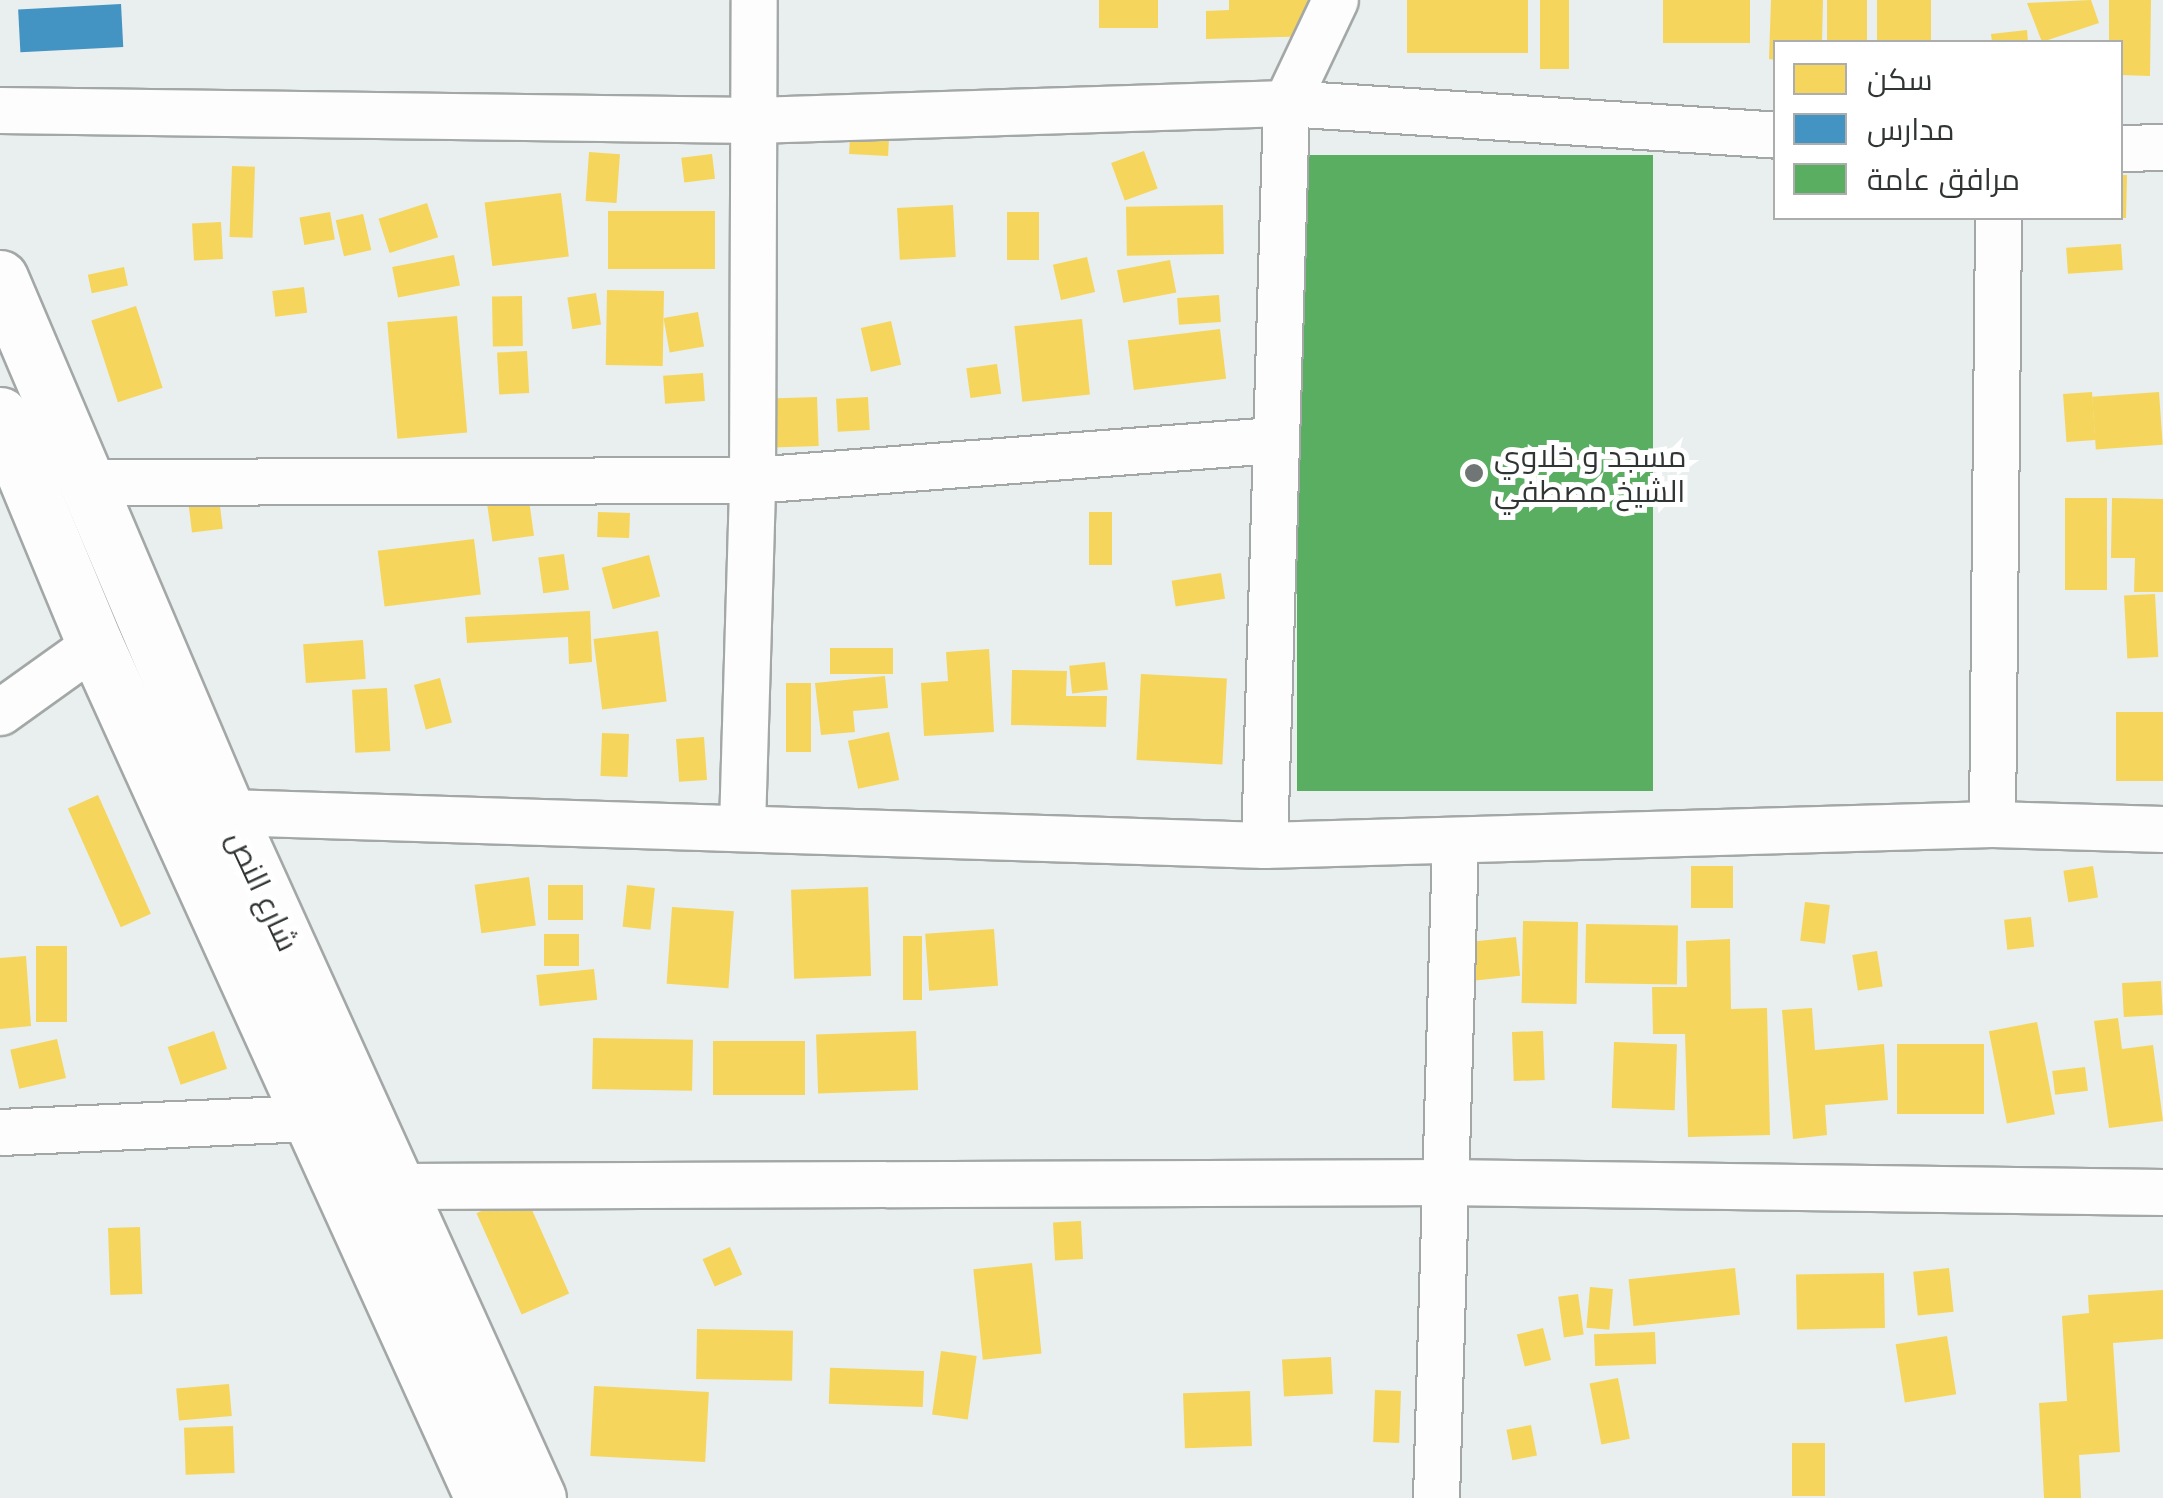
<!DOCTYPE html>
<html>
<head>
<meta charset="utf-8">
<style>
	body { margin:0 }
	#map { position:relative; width:2163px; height:1498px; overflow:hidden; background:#e8efee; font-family:Inter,Cairo,sans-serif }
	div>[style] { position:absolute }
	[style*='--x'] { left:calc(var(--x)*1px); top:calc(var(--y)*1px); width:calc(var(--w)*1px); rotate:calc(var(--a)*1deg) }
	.homes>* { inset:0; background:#f6d55c; transform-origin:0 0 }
	.schools>* { inset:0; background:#4393c3; transform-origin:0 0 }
	.public>* { inset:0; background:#5aae61; transform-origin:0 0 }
	.roads { filter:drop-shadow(2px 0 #a3a8a7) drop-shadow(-2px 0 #a3a8a7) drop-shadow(0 2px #a3a8a7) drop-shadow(0 -2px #a3a8a7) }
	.minor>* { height:45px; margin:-22.5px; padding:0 22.5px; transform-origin:22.5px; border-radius:22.5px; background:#fcfdfc }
	.major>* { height:55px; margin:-27.5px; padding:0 27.5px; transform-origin:27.5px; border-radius:27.5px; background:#fcfdfc }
	.dots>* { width:28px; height:28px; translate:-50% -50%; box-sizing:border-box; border:5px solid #fff; border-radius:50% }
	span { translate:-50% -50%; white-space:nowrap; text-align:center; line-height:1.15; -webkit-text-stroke:10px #fff; paint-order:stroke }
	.poi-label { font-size:30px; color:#303534 }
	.left { translate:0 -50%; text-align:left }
	.street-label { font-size:30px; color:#303534 }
	.legend { position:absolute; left:1773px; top:40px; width:350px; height:180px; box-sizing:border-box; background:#fff; border:2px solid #acaeae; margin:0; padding:12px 18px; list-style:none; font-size:30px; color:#303534 }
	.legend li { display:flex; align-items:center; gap:20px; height:50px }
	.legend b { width:50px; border:2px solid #acaeae }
</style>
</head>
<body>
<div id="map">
	<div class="homes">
		<div style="left:1099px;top:0;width:59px;height:28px"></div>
		<div style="clip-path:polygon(1229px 0,1322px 0,1322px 36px,1206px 39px,1206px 11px,1229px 10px)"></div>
		<div style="left:1407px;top:0;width:121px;height:53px"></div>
		<div style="left:1540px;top:0;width:29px;height:69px"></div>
		<div style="left:1663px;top:0;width:87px;height:43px"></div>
		<div style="clip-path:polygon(1771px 0,1823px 0,1822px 42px,1776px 42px,1776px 60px,1769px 59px)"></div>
		<div style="left:1827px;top:0;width:40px;height:42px"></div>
		<div style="left:1877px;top:0;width:54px;height:42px"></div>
		<div style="clip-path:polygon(2091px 0,2099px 23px,2042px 42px,2027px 3px)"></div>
		<div style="clip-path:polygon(2109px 0,2151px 0,2150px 76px,2120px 75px,2120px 42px,2109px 42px)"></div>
		<div style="clip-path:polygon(2027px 30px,2028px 42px,1992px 42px,1991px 34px)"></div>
		<div style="left:850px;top:137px;width:39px;height:17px;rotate:3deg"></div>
		<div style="left:1144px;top:151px;width:40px;height:35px;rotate:70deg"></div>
		<div style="left:589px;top:152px;width:31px;height:49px;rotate:4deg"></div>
		<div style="left:712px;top:154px;width:25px;height:31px;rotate:83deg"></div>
		<div style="left:232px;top:166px;width:23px;height:71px;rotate:2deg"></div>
		<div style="clip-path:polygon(2120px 175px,2127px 175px,2126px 218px,2120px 218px)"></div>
		<div style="left:561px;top:193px;width:64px;height:77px;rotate:83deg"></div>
		<div style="left:427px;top:203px;width:36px;height:51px;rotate:72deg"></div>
		<div style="left:953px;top:205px;width:52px;height:56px;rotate:87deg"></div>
		<div style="left:1223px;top:205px;width:49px;height:97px;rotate:89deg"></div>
		<div style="left:608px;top:211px;width:107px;height:58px"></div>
		<div style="left:330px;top:212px;width:28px;height:31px;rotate:80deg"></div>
		<div style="left:1039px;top:212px;width:48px;height:32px;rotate:90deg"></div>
		<div style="left:363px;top:214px;width:37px;height:28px;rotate:77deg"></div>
		<div style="left:221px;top:222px;width:37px;height:29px;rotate:87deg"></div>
		<div style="left:2121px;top:244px;width:26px;height:55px;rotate:86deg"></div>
		<div style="left:454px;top:255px;width:31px;height:63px;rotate:79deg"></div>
		<div style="left:1087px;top:257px;width:36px;height:35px;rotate:77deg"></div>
		<div style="left:1170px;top:260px;width:33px;height:54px;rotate:79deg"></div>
		<div style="left:124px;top:267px;width:19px;height:37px;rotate:78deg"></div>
		<div style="left:304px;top:287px;width:26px;height:32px;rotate:83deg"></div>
		<div style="left:607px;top:290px;width:57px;height:75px;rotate:1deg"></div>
		<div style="left:596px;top:293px;width:32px;height:29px;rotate:81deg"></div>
		<div style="left:1219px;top:295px;width:27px;height:42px;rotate:86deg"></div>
		<div style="left:522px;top:296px;width:50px;height:30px;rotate:89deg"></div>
		<div style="left:136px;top:306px;width:86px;height:47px;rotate:72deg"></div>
		<div style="left:698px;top:312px;width:35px;height:35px;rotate:80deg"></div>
		<div style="left:457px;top:316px;width:117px;height:70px;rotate:85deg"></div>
		<div style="left:1082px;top:319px;width:76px;height:68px;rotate:84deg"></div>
		<div style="left:891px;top:321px;width:45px;height:31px;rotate:77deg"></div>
		<div style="left:1220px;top:329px;width:50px;height:93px;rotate:83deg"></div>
		<div style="left:527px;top:351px;width:42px;height:30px;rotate:87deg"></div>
		<div style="left:997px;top:364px;width:30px;height:31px;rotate:82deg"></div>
		<div style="left:703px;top:373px;width:28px;height:40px;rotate:86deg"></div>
		<div style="left:2092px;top:392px;width:48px;height:29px;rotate:86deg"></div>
		<div style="left:2159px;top:392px;width:53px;height:67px;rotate:86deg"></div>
		<div style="left:817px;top:397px;width:49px;height:46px;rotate:88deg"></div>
		<div style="left:868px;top:397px;width:33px;height:32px;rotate:87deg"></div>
		<div style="left:219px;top:498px;width:31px;height:31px;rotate:83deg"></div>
		<div style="left:2065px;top:498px;width:42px;height:92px"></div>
		<div style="clip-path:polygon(2112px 498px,2163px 499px,2163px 592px,2134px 592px,2135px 558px,2111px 558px)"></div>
		<div style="left:529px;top:500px;width:36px;height:42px;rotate:82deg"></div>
		<div style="left:598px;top:512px;width:32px;height:25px;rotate:2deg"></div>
		<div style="left:1089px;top:512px;width:23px;height:53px"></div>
		<div style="left:474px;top:539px;width:56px;height:97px;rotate:83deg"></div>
		<div style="left:564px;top:554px;width:36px;height:26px;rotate:82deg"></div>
		<div style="left:649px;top:555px;width:43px;height:49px;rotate:75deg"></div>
		<div style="left:1221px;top:573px;width:26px;height:50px;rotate:81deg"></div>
		<div style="left:2155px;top:594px;width:63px;height:31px;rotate:87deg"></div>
		<div style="clip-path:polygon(590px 611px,592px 662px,569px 664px,568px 637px,467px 643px,465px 617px)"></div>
		<div style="left:658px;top:631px;width:71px;height:65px;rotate:83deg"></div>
		<div style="left:363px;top:640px;width:39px;height:60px;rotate:86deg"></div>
		<div style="left:830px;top:648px;width:63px;height:26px"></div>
		<div style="clip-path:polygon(989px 649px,994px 732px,924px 736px,921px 683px,948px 681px,946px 652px)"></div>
		<div style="left:1105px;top:662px;width:28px;height:36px;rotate:84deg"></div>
		<div style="clip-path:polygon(1012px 670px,1067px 671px,1066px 696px,1107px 696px,1106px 727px,1011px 725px)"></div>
		<div style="left:1141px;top:674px;width:86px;height:86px;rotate:3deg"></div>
		<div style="clip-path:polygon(885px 676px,888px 708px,853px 711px,855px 732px,821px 735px,815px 683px)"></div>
		<div style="left:440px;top:678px;width:46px;height:27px;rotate:75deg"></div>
		<div style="left:786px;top:683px;width:25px;height:69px"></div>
		<div style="left:387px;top:688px;width:63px;height:35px;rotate:87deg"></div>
		<div style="left:2163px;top:712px;width:69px;height:47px;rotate:90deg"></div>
		<div style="left:889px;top:732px;width:49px;height:42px;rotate:78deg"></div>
		<div style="left:602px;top:733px;width:27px;height:43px;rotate:2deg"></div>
		<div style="left:704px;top:737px;width:43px;height:28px;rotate:86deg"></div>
		<div style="left:98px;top:795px;width:130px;height:33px;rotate:66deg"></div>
		<div style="left:1691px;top:866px;width:42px;height:42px"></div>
		<div style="left:2093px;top:866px;width:32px;height:30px;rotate:81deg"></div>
		<div style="left:529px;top:877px;width:49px;height:55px;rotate:82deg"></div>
		<div style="left:583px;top:885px;width:35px;height:35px;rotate:90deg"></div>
		<div style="left:627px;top:885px;width:28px;height:42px;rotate:6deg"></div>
		<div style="left:868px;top:887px;width:89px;height:77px;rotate:88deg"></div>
		<div style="left:1805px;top:902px;width:25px;height:39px;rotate:7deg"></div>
		<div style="left:672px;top:907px;width:62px;height:77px;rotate:4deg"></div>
		<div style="left:2031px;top:917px;width:30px;height:27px;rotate:84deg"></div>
		<div style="left:1578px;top:922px;width:82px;height:55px;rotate:91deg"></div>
		<div style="left:1586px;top:924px;width:92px;height:59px;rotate:1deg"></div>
		<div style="left:994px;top:929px;width:57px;height:69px;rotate:86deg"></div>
		<div style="left:544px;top:934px;width:35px;height:32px"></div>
		<div style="left:922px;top:936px;width:64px;height:19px;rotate:90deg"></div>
		<div style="left:1516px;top:937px;width:39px;height:59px;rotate:84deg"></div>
		<div style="clip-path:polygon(1730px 939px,1731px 1009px,1767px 1008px,1770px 1135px,1688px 1137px,1685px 1034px,1653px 1034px,1652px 987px,1687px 987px,1686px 941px)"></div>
		<div style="left:36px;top:946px;width:31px;height:76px"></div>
		<div style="left:1877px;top:951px;width:36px;height:25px;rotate:81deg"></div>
		<div style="clip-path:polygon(26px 956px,31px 1026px,0 1029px,0 958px)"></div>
		<div style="left:594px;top:969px;width:31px;height:58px;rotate:84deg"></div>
		<div style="left:2161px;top:981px;width:34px;height:39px;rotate:87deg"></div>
		<div style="clip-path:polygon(1812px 1008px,1815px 1050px,1884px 1044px,1888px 1100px,1825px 1105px,1827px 1135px,1793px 1139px,1782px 1010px)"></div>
		<div style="clip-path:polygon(2118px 1018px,2122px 1049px,2153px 1045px,2163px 1121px,2109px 1128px,2094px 1021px)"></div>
		<div style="left:2037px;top:1022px;width:94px;height:49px;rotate:79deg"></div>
		<div style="left:214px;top:1031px;width:40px;height:49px;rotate:71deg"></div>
		<div style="left:916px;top:1031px;width:59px;height:100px;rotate:88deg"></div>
		<div style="left:1543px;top:1031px;width:49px;height:31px;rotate:88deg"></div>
		<div style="left:593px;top:1038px;width:100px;height:51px;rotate:1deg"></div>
		<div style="left:57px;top:1039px;width:40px;height:48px;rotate:77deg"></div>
		<div style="left:805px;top:1041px;width:54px;height:92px;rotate:90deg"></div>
		<div style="left:1614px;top:1042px;width:63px;height:66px;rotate:2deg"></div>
		<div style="left:1897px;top:1044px;width:87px;height:70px"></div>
		<div style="left:2085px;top:1067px;width:24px;height:33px;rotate:83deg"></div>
		<div style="left:524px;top:1192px;width:111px;height:52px;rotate:66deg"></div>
		<div style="left:1081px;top:1221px;width:38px;height:28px;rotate:87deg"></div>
		<div style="left:140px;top:1227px;width:67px;height:32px;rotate:88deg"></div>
		<div style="left:730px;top:1247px;width:30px;height:30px;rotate:66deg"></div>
		<div style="left:1032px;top:1263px;width:91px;height:59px;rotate:84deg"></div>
		<div style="left:1735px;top:1268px;width:47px;height:107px;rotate:84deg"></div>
		<div style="left:1949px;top:1268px;width:44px;height:36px;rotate:84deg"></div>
		<div style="left:1884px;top:1273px;width:55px;height:88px;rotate:89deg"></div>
		<div style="left:1590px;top:1287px;width:23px;height:41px;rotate:5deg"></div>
		<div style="clip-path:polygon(2163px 1290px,2163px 1339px,2113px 1343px,2120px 1452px,2079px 1455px,2081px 1498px,2044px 1498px,2039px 1403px,2067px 1401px,2062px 1316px,2089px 1313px,2088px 1295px)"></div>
		<div style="left:1578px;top:1294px;width:41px;height:20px;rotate:82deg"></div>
		<div style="left:1543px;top:1328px;width:33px;height:27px;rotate:76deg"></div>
		<div style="left:697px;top:1329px;width:96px;height:50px;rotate:1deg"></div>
		<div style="left:1655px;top:1332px;width:32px;height:61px;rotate:88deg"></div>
		<div style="left:1947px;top:1336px;width:59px;height:52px;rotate:81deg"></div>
		<div style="left:941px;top:1351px;width:36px;height:64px;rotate:8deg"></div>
		<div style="left:1331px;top:1357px;width:37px;height:49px;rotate:87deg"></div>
		<div style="left:924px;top:1371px;width:36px;height:94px;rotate:92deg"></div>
		<div style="left:1618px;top:1378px;width:62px;height:29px;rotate:79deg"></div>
		<div style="left:229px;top:1384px;width:32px;height:53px;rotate:85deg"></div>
		<div style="left:594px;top:1386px;width:115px;height:70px;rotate:3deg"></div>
		<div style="left:1375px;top:1390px;width:26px;height:52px;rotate:2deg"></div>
		<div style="left:1250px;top:1391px;width:55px;height:67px;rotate:88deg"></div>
		<div style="left:1531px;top:1425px;width:31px;height:25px;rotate:79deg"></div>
		<div style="left:233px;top:1426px;width:47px;height:49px;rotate:88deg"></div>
		<div style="left:1792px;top:1443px;width:33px;height:53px"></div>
	</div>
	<div class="schools">
		<div style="left:121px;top:4px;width:43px;height:103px;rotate:87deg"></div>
	</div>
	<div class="public">
		<div style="left:1297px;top:155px;width:356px;height:636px"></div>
	</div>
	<div class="roads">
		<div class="minor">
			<div style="--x:0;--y:110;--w:754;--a:0.76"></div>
			<div style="--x:754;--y:120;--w:532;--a:-1.83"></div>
			<div style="--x:1286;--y:103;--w:491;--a:3.7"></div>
			<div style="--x:2120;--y:148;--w:43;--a:-1.3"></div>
			<div style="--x:90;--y:482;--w:662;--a:-0.17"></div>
			<div style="--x:752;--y:480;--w:523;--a:-4.39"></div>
			<div style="--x:0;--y:712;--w:117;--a:-35.6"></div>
			<div style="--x:227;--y:812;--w:1038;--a:1.82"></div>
			<div style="--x:1264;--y:845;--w:728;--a:-1.65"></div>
			<div style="--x:1992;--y:824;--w:171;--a:1.7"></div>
			<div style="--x:1992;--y:824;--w:606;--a:-89.43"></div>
			<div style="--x:742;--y:826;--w:346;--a:-88.3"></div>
			<div style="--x:752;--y:480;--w:480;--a:-89.8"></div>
			<div style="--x:1264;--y:845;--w:742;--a:-88.3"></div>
			<div style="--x:1286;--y:103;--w:114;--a:-64.6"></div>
			<div style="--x:0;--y:1132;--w:313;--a:-2.6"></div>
			<div style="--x:398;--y:1186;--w:1045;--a:-0.22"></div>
			<div style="--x:1443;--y:1182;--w:720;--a:0.8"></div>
			<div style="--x:1436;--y:1498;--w:656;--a:-88.34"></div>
		</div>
		<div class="major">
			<div style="--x:0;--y:278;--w:580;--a:66.97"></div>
			<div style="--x:227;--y:812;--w:753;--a:65.61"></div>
			<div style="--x:0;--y:415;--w:248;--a:67.5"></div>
			<div style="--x:95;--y:644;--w:938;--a:65.57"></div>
		</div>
	</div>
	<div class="dots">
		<div style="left:1474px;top:473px;background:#707675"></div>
	</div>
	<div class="poi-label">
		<span class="left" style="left:1494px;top:473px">مسجد و خلاوي<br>الشيخ مصطفي</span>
	</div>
	<div class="street-label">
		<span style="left:263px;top:891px;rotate:65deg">شارع النص</span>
	</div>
	<ul class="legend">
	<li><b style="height:28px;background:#f6d55c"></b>سكن</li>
	<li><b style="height:28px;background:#4393c3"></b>مدارس</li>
	<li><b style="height:28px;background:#5aae61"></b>مرافق عامة</li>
	</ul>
</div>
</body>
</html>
